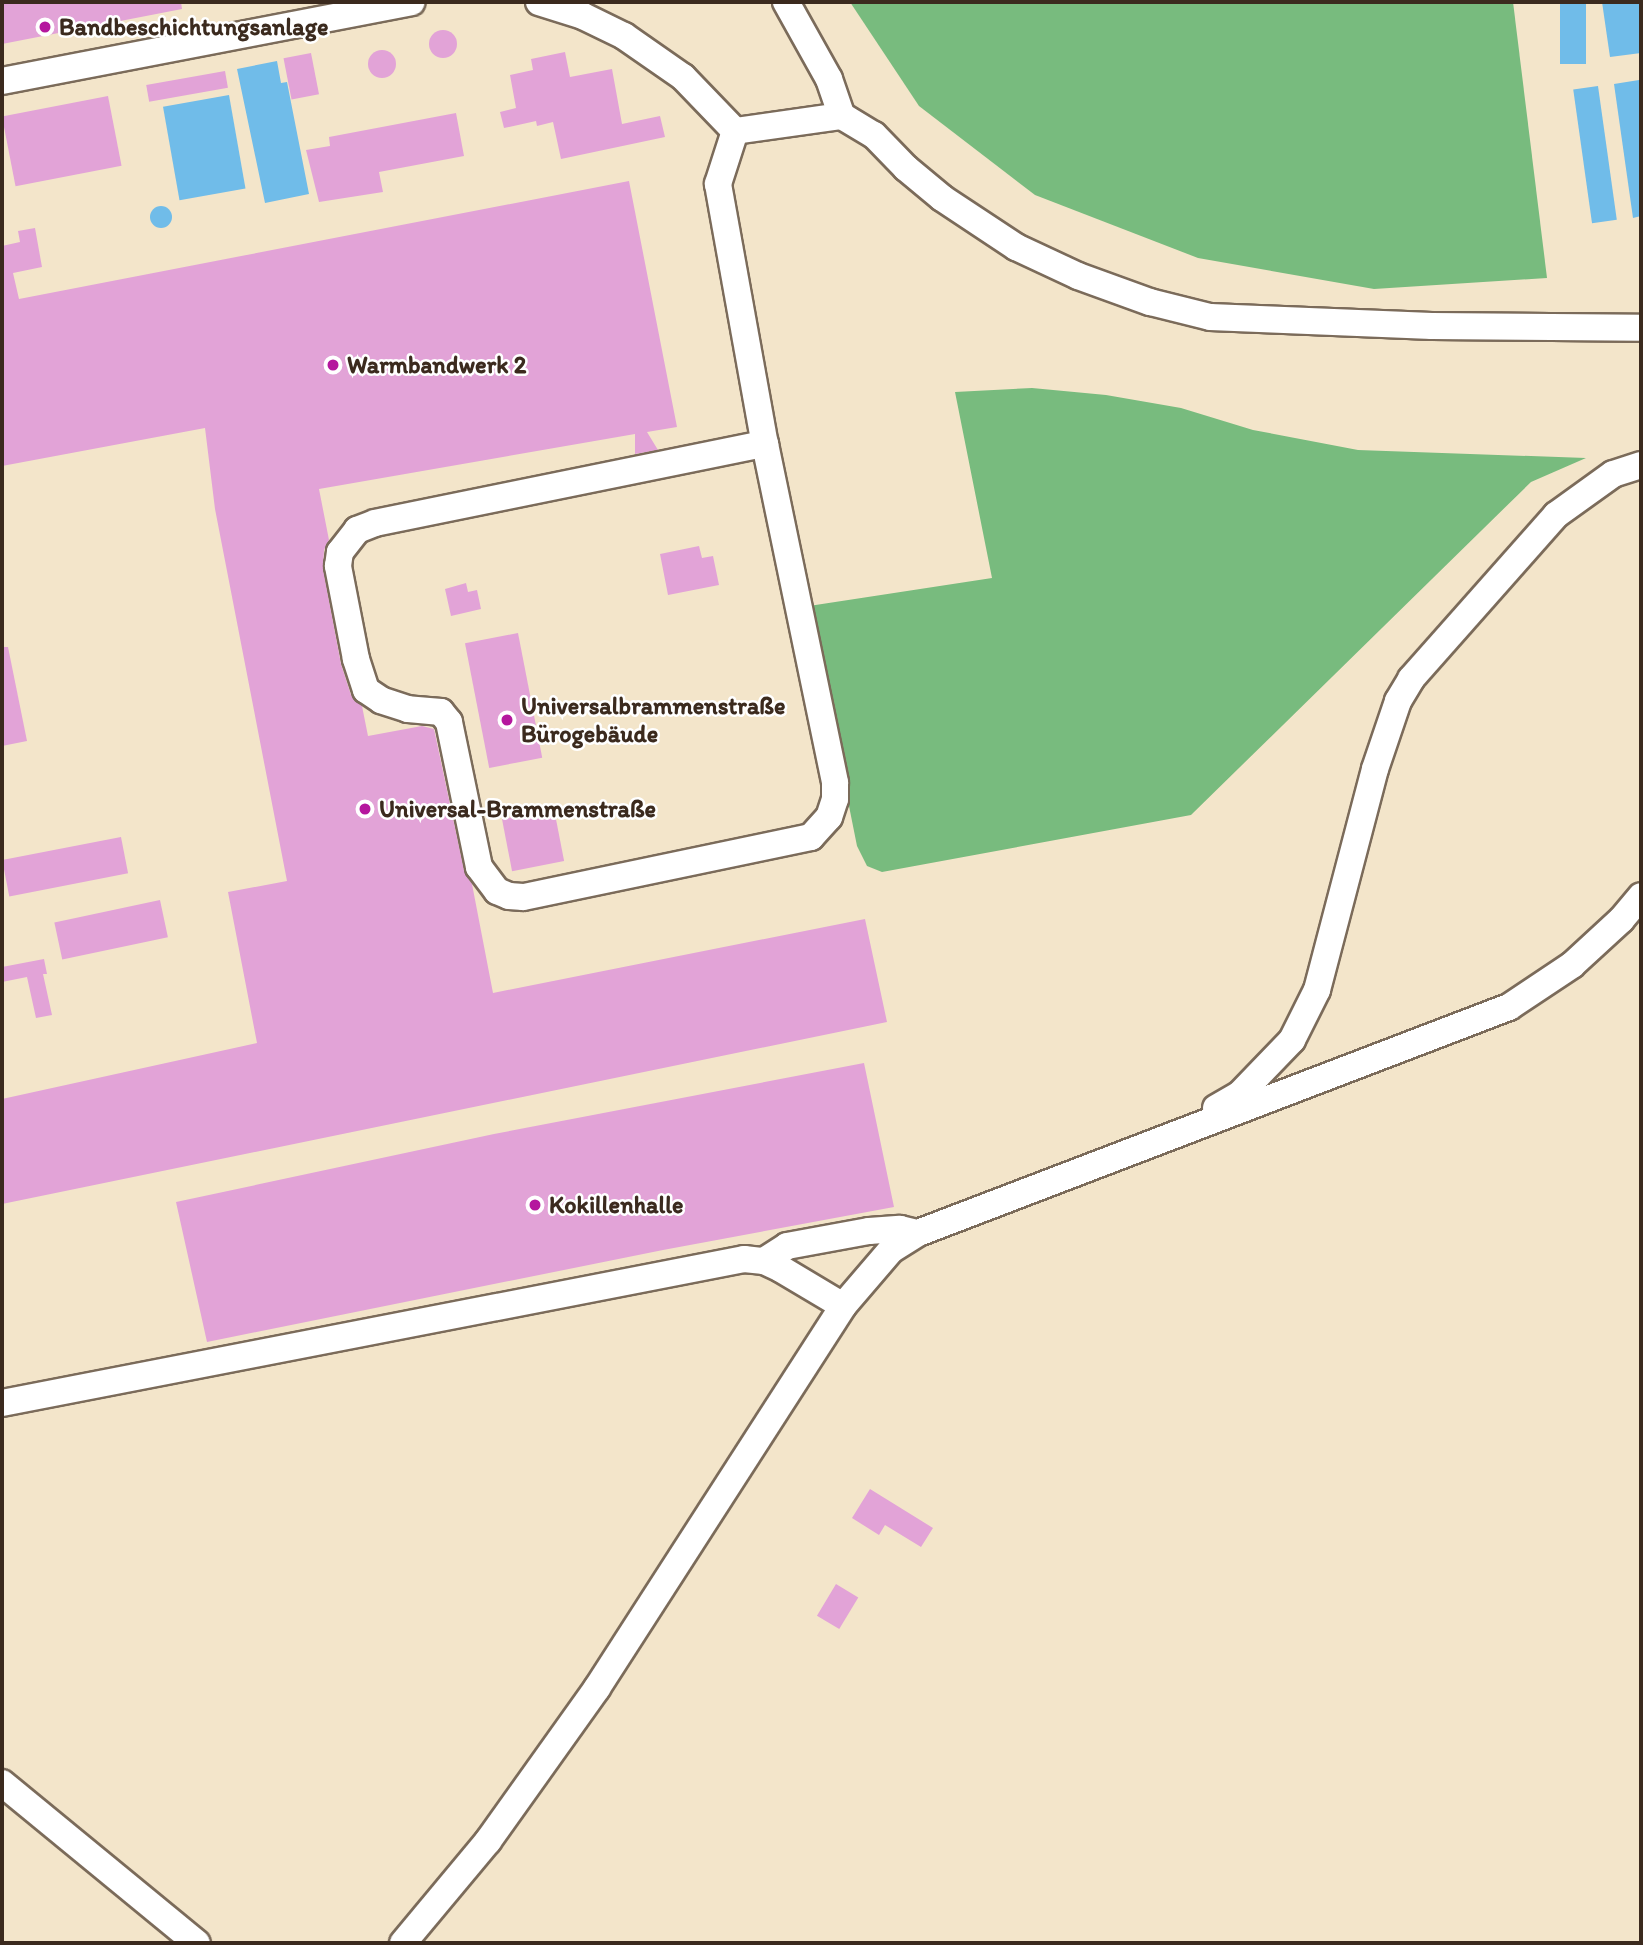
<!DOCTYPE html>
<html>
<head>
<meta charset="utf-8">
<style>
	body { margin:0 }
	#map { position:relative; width:1643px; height:1945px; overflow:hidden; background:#f3e5ca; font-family:Itim,sans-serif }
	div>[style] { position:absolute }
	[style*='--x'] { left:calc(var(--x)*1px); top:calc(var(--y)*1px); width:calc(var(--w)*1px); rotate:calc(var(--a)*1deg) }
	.forest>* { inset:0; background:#78bb7e }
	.water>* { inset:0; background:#70bce9; transform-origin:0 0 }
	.round { border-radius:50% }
	.building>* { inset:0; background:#e2a3d7; transform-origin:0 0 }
	.roads { filter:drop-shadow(2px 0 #7b6b5a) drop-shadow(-2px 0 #7b6b5a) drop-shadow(0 2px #7b6b5a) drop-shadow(0 -2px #7b6b5a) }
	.minor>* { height:26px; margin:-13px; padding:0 13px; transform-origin:13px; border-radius:13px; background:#fff }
	.dots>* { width:19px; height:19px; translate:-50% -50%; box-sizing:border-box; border:4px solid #fff; border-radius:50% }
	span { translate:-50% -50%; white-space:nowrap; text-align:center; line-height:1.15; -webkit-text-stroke:5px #fff; paint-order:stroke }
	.poi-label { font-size:24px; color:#3b2a1e; font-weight:700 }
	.left { translate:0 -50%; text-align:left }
	.frame { position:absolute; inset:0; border:4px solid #3b2a1e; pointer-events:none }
</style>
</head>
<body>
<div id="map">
	<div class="forest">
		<div style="clip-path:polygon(850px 2px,1513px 2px,1547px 278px,1374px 289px,1198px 258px,1035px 195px,919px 106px)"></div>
		<div style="clip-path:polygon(1032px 388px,1106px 395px,1181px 408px,1253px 430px,1358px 450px,1586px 458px,1531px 482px,1191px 815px,882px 872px,867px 866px,857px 846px,809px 606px,992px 578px,955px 392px)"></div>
	</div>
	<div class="water">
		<div style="left:1560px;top:2px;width:26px;height:62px"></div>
		<div style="clip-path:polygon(1602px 2px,1641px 2px,1641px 53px,1610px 57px)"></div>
		<div style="clip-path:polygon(277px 61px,281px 83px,287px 82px,309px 194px,265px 203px,237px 69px)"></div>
		<div style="clip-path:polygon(1639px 80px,1641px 216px,1633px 218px,1614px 84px)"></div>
		<div style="left:1598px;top:86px;width:135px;height:25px;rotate:82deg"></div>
		<div style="left:229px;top:95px;width:95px;height:67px;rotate:80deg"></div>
		<div class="round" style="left:150px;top:206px;width:22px;height:22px"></div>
	</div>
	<div class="building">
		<div style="clip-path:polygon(2px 2px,181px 2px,182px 9px,2px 44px)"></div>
		<div class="round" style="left:429px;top:30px;width:28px;height:28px"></div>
		<div class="round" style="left:368px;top:50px;width:28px;height:28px"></div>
		<div style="clip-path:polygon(565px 52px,570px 77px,612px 69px,622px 124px,660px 116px,665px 137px,561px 159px,553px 122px,537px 126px,536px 121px,504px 128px,500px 112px,516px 108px,510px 75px,533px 70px,531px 59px)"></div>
		<div style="left:311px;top:53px;width:42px;height:28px;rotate:79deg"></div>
		<div style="left:225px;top:71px;width:17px;height:80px;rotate:80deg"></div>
		<div style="left:108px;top:96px;width:71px;height:108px;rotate:79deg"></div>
		<div style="clip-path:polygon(456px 113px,464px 156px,379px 172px,383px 192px,319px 202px,306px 150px,330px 146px,329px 137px)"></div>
		<div style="clip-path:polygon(629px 181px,677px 427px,647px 432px,658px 450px,635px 454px,635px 434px,319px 489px,329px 540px,324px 550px,323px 569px,341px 664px,351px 695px,362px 706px,368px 736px,422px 726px,434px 729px,464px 870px,472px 884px,493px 993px,865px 919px,887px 1022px,2px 1204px,2px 1099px,257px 1043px,228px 892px,287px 881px,215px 509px,205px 428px,2px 466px,2px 246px,20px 242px,18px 231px,35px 228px,42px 267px,13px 273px,19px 299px)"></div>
		<div style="clip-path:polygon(699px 546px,702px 558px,713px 556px,719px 585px,668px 595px,660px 554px)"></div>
		<div style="clip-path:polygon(466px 583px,468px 592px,477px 590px,481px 609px,451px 616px,445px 589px)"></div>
		<div style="left:518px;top:633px;width:127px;height:54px;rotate:79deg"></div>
		<div style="clip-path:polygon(2px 647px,8px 647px,27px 741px,2px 746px)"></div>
		<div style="left:554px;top:809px;width:53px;height:53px;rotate:79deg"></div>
		<div style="left:121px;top:837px;width:37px;height:121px;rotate:79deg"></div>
		<div style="left:160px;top:900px;width:38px;height:108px;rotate:78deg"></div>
		<div style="clip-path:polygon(44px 959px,47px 974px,43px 974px,52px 1015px,36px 1018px,27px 977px,2px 982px,2px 967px)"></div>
		<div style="clip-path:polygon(864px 1063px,894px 1207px,663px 1250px,207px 1342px,176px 1202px,494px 1134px)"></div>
		<div style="clip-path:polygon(870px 1489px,933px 1528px,921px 1547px,885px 1525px,879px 1535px,852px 1518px)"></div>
		<div style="left:836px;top:1584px;width:26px;height:37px;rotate:31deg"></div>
	</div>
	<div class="roads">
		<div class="minor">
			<div style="--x:539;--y:2;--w:46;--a:17.7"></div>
			<div style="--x:583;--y:16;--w:46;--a:26"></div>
			<div style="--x:624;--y:36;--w:72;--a:34.8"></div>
			<div style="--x:683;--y:77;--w:75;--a:46.1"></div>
			<div style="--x:735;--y:131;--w:108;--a:-8"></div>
			<div style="--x:842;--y:116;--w:37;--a:31"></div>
			<div style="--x:874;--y:135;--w:46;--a:45.9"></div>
			<div style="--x:906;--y:168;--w:47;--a:39.8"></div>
			<div style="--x:942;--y:198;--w:89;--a:33.5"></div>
			<div style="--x:1016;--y:247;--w:68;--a:25.1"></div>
			<div style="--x:1078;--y:276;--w:77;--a:19.9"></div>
			<div style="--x:1150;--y:302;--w:62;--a:14"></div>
			<div style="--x:1210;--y:317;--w:222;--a:2.3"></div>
			<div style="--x:1432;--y:326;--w:209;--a:0.5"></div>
			<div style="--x:786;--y:2;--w:88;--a:60.8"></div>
			<div style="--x:829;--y:79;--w:39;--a:71"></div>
			<div style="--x:2;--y:81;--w:417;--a:-10.9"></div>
			<div style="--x:735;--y:131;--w:56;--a:107.8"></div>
			<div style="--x:718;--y:184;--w:264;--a:79.8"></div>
			<div style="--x:765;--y:444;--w:346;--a:78.3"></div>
			<div style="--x:835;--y:783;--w:16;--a:90"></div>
			<div style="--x:835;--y:799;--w:19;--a:108"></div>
			<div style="--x:829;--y:817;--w:27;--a:132"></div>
			<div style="--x:811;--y:837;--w:294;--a:168.2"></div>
			<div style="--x:523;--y:897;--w:14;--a:-176"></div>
			<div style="--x:509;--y:896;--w:13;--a:-157"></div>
			<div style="--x:497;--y:891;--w:30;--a:-127"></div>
			<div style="--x:479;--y:867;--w:148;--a:-101.7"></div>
			<div style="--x:449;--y:722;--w:13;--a:-129"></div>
			<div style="--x:441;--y:712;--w:33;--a:-175"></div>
			<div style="--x:408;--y:709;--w:28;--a:-162"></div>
			<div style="--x:381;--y:700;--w:18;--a:-146"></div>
			<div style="--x:366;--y:690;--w:33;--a:-108"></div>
			<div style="--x:356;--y:659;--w:95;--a:-101"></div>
			<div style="--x:338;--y:566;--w:14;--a:-82"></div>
			<div style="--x:340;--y:552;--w:28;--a:-52"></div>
			<div style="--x:357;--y:530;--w:19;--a:-21"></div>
			<div style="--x:375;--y:523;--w:398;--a:-11.5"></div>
			<div style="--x:1216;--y:1108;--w:28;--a:-30"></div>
			<div style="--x:1240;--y:1094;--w:75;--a:-46.1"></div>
			<div style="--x:1292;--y:1040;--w:56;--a:-63.4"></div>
			<div style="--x:1317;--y:990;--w:228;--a:-75.3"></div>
			<div style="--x:1375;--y:769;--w:72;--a:-71.3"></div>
			<div style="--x:1398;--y:701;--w:26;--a:-59"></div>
			<div style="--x:1411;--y:679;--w:219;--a:-48.5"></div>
			<div style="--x:1556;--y:515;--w:70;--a:-35.7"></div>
			<div style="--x:1613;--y:474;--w:29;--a:-18"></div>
			<div style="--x:764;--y:1261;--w:27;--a:-33"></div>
			<div style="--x:787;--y:1246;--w:83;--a:-10.4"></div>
			<div style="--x:869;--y:1231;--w:31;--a:-4"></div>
			<div style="--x:900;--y:1229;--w:18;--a:13"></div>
			<div style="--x:2;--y:1403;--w:756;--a:-10.98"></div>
			<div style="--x:744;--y:1259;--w:20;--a:6"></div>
			<div style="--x:764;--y:1261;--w:19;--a:25"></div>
			<div style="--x:781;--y:1269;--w:72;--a:30.8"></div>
			<div style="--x:2;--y:1783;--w:252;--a:39.4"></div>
			<div style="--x:403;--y:1943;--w:133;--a:-50.2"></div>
			<div style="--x:488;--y:1841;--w:188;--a:-54.5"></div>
			<div style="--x:597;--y:1688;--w:454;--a:-57.2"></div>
			<div style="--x:843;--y:1306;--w:74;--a:-49.4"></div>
			<div style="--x:891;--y:1250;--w:32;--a:-32"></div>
			<div style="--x:918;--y:1233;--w:633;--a:-20.93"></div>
			<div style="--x:1509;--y:1007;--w:76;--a:-33.7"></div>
			<div style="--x:1572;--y:965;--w:67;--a:-42.6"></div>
			<div style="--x:1621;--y:920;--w:31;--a:-50"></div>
		</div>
	</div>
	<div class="dots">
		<div style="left:45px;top:27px;background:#b5179e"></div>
		<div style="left:333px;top:365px;background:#b5179e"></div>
		<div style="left:507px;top:720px;background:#b5179e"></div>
		<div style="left:365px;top:809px;background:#b5179e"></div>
		<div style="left:535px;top:1205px;background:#b5179e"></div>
	</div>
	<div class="poi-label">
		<span class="left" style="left:59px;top:27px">Bandbeschichtungsanlage</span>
		<span class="left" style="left:347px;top:365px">Warmbandwerk 2</span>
		<span class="left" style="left:521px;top:720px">Universalbrammenstraße<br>Bürogebäude</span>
		<span class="left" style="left:379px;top:809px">Universal-Brammenstraße</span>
		<span class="left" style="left:549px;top:1205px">Kokillenhalle</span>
	</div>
	<div class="frame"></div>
</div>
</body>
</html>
